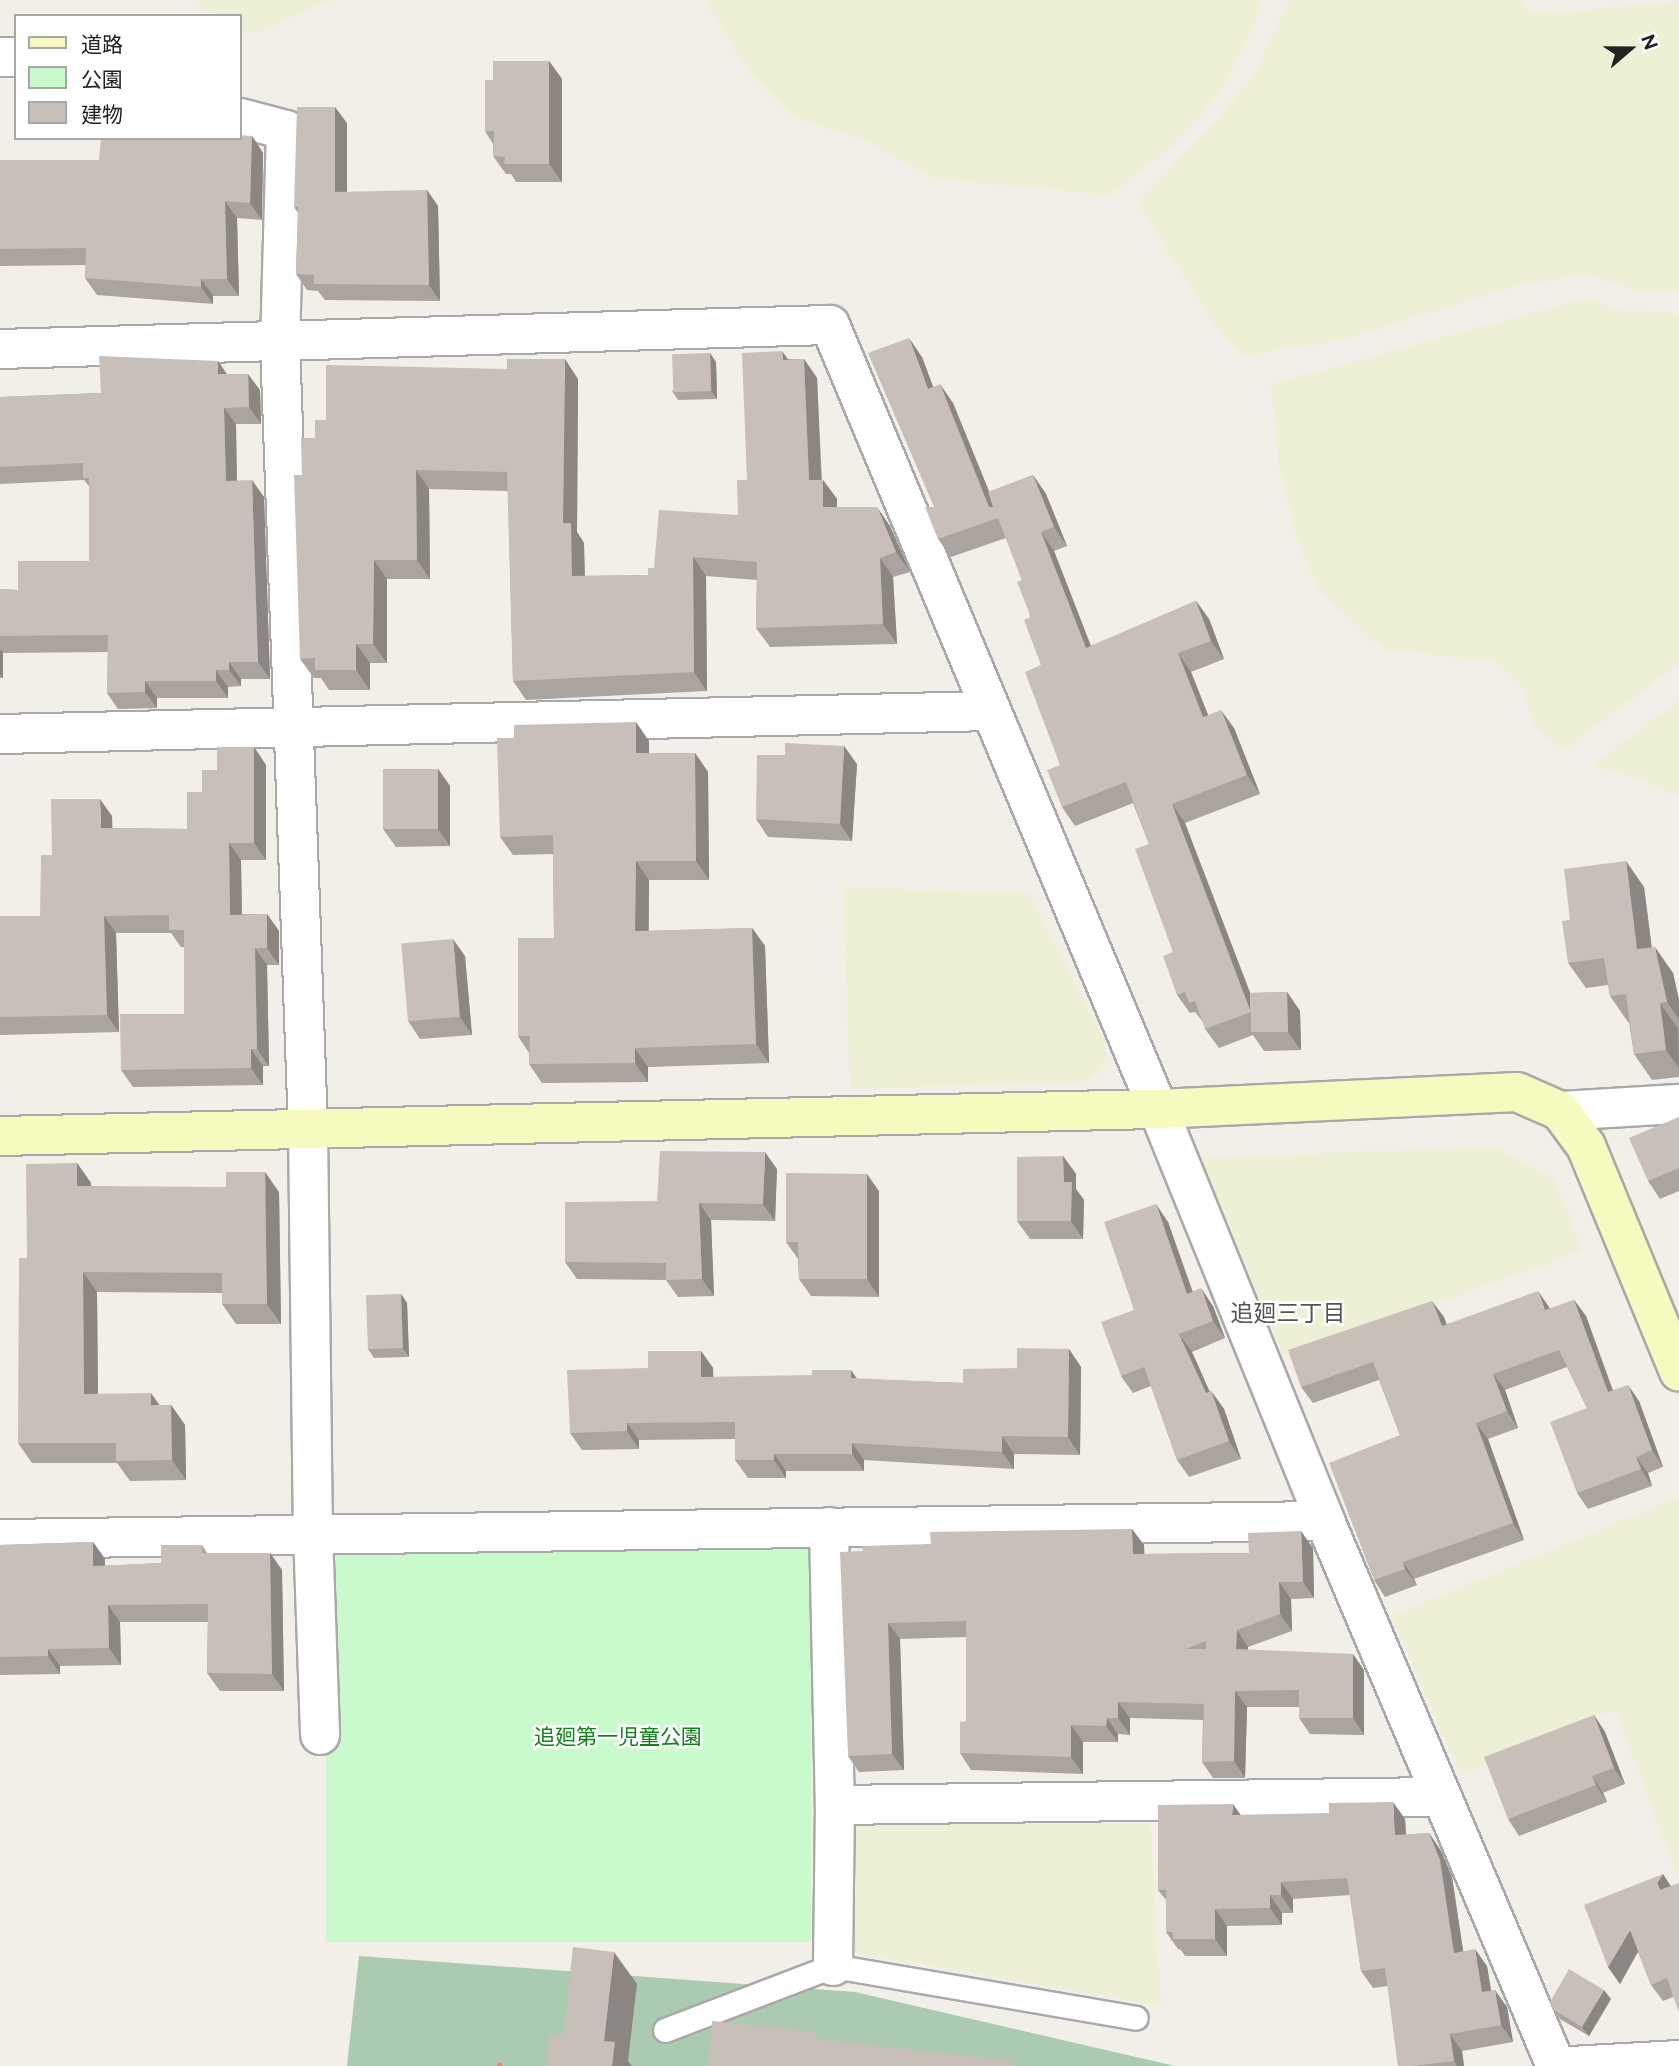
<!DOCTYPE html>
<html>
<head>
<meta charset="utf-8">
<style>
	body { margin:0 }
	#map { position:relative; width:1679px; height:2066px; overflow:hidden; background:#f2efe9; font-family:Raleway,"Noto Sans JP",sans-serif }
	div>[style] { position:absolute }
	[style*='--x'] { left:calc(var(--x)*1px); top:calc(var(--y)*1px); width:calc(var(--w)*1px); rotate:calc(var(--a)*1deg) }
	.farmland>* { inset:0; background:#eef0d5 }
	.cemetery>* { inset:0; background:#aacbaf }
	.park>* { inset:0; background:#c8facc; transform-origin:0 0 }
	.path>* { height:4.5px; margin-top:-2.25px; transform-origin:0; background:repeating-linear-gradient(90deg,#fa8072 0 3.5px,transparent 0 7px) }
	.roads { filter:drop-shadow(2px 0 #a9a9a9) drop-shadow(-2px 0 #a9a9a9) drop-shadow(0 2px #a9a9a9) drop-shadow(0 -2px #a9a9a9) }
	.lane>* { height:23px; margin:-11.5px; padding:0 11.5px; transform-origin:11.5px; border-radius:11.5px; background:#fff }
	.street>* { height:38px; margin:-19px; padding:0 19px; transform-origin:19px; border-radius:19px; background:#fff }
	.secondary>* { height:38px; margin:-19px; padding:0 19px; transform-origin:19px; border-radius:19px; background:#f7fabf }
	.wall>* { inset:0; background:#aba49e }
	.shaded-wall>* { inset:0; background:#8b8681 }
	.building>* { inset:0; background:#c7bfb8; transform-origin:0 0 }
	span { translate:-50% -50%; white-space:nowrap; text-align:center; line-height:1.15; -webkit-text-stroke:5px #fff; paint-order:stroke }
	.park-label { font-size:21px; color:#0c8416 }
	.neighbourhood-label { font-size:23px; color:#555 }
	.legend { position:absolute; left:14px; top:14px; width:228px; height:126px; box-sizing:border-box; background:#fff; border:2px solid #a7a7a7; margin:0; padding:9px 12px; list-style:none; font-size:21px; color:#222 }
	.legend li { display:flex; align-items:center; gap:14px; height:35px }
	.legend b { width:35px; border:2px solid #a7a7a7 }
	.north { position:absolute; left:1595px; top:14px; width:70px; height:70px; -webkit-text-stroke:5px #fff; paint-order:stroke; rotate:70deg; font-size:19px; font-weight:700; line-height:28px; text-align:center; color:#222 }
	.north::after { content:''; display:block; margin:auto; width:24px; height:32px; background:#222; clip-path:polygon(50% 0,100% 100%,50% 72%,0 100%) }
</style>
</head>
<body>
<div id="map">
	<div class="farmland">
		<div style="clip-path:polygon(196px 0,331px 0,261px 31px,240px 33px,240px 16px,215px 16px)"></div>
		<div style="clip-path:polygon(705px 0,1260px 0,1252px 30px,1219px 94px,1173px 145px,1109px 195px,935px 179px,866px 141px,797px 119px,749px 71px)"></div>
		<div style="clip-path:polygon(1290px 0,1520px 0,1529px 12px,1556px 13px,1679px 1px,1679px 290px,1640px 291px,1584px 274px,1512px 287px,1341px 340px,1243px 356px,1218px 331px,1138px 203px,1252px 80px)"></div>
		<div style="clip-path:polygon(1587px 298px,1617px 310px,1679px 314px,1679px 664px,1563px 750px,1534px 727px,1521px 683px,1494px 661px,1385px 650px,1320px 592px,1299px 547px,1279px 467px,1271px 384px)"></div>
		<div style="clip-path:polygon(1679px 700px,1679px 796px,1623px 773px,1591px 766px)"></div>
		<div style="clip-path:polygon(843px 888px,1029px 892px,1102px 1036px,1106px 1053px,1101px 1069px,1089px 1080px,1063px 1084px,850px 1088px)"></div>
		<div style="clip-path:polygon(1495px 1147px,1555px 1179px,1582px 1251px,1285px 1359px,1199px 1158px)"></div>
		<div style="clip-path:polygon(1679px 1497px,1679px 1875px,1677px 1875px,1615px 1709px,1460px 1776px,1392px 1616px)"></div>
		<div style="clip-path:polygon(1150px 1823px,1161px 2006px,853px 1952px,850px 1824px)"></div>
	</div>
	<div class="cemetery">
		<div style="clip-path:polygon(359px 1956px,855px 1992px,1175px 2066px,347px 2066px)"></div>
	</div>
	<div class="park">
		<div style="left:811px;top:1543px;width:399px;height:485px;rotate:90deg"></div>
	</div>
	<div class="path">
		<div style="--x:499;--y:2066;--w:7;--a:-74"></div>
	</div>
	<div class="roads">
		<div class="lane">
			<div style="--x:665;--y:2030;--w:180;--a:-20.9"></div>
			<div style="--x:833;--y:1966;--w:307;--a:9.7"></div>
		</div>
		<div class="street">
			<div style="--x:0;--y:57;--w:16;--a:0"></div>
			<div style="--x:240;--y:118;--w:48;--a:14.6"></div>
			<div style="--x:286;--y:130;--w:213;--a:91.6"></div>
			<div style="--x:280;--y:343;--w:786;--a:87.96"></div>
			<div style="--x:308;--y:1129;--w:403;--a:89.3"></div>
			<div style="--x:313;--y:1532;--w:203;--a:88"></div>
			<div style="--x:0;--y:349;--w:830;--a:-1.66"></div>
			<div style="--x:830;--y:325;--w:850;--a:67.3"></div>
			<div style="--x:1158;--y:1109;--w:445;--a:67.9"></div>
			<div style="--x:1325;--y:1521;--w:592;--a:67.03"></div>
			<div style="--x:0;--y:734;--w:991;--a:-1.33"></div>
			<div style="--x:1560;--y:1111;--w:119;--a:-3.4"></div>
			<div style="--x:829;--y:1527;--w:278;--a:88.8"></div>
			<div style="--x:835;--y:1805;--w:607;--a:-0.76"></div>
			<div style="--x:0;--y:1539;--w:1325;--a:-0.78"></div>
			<div style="--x:833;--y:1966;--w:161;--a:-89.3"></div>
			<div style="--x:1571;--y:2066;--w:108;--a:-3.2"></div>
		</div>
		<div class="secondary">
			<div style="--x:0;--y:1136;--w:1158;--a:-1.34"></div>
			<div style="--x:1158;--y:1109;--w:359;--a:-2.7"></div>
			<div style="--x:1517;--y:1092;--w:47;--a:23.8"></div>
			<div style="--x:1560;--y:1111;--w:44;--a:53.4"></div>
			<div style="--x:1586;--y:1146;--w:244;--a:67.6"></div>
		</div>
	</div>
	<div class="wall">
		<div style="clip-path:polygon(549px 61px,562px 79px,562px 182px,516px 182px,511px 174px,506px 174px,493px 156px,493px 144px,485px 131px,493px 80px)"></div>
		<div style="clip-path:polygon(347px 123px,347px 192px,438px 206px,440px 301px,325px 300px,318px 291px,307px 290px,296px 274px,298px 213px,294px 207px)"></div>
		<div style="clip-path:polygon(252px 136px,263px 153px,262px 220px,237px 218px,239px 296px,213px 296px,213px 304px,97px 295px,85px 278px,86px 265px,0 266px,0 160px,99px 160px)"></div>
		<div style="clip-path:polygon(922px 357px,933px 387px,953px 403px,989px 492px,1033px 475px,1046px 494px,1067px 546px,1054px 551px,1091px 646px,1196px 601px,1209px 619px,1224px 659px,1191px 672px,1208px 715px,1234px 728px,1260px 794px,1185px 823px,1250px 993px,1287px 992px,1300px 1011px,1301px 1050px,1264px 1051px,1253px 1035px,1219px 1048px,1205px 1029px,1203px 1022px,1195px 1012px,1190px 1013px,1177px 995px,1173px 952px,1149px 844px,1133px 803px,1075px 826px,1062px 807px,1060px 765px,1041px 665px,1022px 580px,1006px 538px,951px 557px,938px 539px)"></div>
		<div style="clip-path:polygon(788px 359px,804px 359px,817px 378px,822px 480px,823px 480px,837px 499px,837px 507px,890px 526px,910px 572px,893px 577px,897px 644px,770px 647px,756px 628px,757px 580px,706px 576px,707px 691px,526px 700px,513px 681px,508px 491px,429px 489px,430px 579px,387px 579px,387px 663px,370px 663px,370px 690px,329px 690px,321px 678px,314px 678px,300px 659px,302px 475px,315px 438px,326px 420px,578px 379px,577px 532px,584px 543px,585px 576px,648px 575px,654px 568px,738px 515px,747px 480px)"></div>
		<div style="clip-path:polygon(218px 361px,227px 374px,260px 390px,261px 424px,236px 424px,237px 481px,264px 497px,270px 679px,241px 679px,241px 686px,228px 687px,228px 698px,157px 698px,157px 708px,118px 709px,107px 693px,108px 652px,3px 653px,3px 678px,0 678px,0 589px,18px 590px,89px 561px,89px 486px,84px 480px,0 484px,0 397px,101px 393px)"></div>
		<div style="clip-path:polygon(716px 362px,717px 399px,678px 400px,672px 391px)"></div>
		<div style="clip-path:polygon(649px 741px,649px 753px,695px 753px,708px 772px,709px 880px,649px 880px,649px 931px,752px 928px,765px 946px,769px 1063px,648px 1067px,648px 1082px,542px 1083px,529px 1064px,529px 1053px,518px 1036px,554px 938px,553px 854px,513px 855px,500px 837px)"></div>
		<div style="clip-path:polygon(254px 747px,266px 765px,266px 860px,241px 860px,242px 914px,267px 914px,279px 931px,279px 965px,267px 965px,269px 1066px,263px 1066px,263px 1085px,133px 1087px,121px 1070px,184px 1014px,184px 947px,181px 947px,171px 933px,116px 933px,119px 1032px,0 1035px,0 916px,40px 916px,52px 855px,112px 816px,112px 828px,187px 829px,202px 792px,217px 770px)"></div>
		<div style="clip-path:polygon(857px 764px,852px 841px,768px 837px,756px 819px)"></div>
		<div style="clip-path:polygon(438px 769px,450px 786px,450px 846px,396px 847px,383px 829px)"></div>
		<div style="clip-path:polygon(1644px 887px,1652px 948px,1673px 973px,1679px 1000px,1679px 1077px,1652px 1080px,1634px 1054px,1629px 1022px,1628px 1022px,1610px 996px,1608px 985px,1586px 988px,1568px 963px,1570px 920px)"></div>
		<div style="clip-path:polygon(465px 956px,472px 1035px,420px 1039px,408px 1021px)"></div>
		<div style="clip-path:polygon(1679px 1117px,1679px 1191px,1660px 1199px,1648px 1181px)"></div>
		<div style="clip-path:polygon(1063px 1156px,1076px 1174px,1076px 1189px,1084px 1200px,1083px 1239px,1030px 1239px,1017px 1221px)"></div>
		<div style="clip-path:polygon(77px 1163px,91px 1183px,91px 1186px,279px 1192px,281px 1324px,236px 1324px,222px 1304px,222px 1293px,97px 1292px,98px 1394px,159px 1405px,171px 1405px,185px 1425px,186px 1480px,130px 1481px,117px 1463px,32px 1463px,18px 1443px,27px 1258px)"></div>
		<div style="clip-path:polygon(777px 1169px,775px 1221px,711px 1220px,714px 1296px,678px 1297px,666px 1280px,577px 1279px,565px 1262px)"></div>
		<div style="clip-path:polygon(879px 1191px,879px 1297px,811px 1296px,799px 1279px,798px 1259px,786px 1242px)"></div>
		<div style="clip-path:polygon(1168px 1222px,1193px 1292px,1213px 1306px,1225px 1338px,1192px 1352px,1210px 1392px,1211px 1391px,1224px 1409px,1241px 1459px,1189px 1477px,1177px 1460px,1151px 1386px,1133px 1393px,1121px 1376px,1134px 1310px)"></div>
		<div style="clip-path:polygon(401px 1294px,407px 1303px,409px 1357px,374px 1358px,368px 1349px)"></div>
		<div style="clip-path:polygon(1574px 1300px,1586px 1316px,1613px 1390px,1639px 1401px,1663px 1467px,1648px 1473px,1652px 1486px,1588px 1509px,1577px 1493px,1587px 1408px,1567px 1367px,1505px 1390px,1518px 1428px,1488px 1439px,1524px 1540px,1414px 1579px,1417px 1585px,1385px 1597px,1374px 1580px,1400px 1435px,1379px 1380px,1313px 1403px,1301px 1387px,1444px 1317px,1446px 1324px,1549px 1307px,1550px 1309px)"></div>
		<div style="clip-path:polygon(1069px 1349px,1081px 1367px,1080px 1455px,1014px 1454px,1014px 1469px,864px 1460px,864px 1471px,786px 1471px,786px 1478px,748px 1478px,735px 1460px,735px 1439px,639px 1440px,639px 1449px,582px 1450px,570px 1433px,648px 1368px,701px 1351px,713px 1368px,713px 1377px,857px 1379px,963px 1383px,1017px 1368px)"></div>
		<div style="clip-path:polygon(1132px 1529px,1144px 1545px,1144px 1554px,1249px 1553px,1313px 1548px,1314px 1598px,1291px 1599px,1292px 1631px,1248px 1647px,1248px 1650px,1364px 1670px,1364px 1735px,1310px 1734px,1299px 1718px,1299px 1707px,1247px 1707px,1245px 1778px,1213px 1778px,1202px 1762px,1203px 1720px,1130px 1718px,1130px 1735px,1118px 1734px,1118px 1742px,1083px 1742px,1083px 1774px,971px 1770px,960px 1753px,966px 1721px,966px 1637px,900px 1639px,904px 1770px,859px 1772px,848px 1756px,863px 1551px,931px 1544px)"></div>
		<div style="clip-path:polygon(93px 1542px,105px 1559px,105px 1566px,161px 1563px,202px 1545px,207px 1553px,270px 1553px,282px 1570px,284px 1691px,220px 1691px,207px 1673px,208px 1622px,120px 1622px,121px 1665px,60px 1666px,60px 1674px,0 1675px,0 1545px)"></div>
		<div style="clip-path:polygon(1594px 1715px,1605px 1732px,1625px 1784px,1603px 1793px,1607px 1802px,1519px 1836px,1508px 1819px)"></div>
		<div style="clip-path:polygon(1240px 1815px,1405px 1819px,1406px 1835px,1429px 1833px,1441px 1851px,1452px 1877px,1463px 1951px,1487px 1966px,1491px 1990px,1507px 2007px,1513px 2042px,1462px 2051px,1464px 2066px,1398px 2066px,1388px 1986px,1373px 1988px,1361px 1971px,1350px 1895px,1293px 1899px,1293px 1913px,1282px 1913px,1282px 1925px,1227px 1926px,1227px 1956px,1185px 1956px,1181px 1950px,1178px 1949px,1166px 1932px,1166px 1900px,1158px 1890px)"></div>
		<div style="clip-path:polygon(1671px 1886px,1673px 1997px,1663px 2001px,1651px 1985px,1638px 1952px,1620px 1984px,1608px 1967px)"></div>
		<div style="clip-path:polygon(1611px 1999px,1589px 2036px,1560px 2019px,1554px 2010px)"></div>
	</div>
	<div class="shaded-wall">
		<div style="clip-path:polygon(549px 61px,562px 79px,562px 182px,549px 164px)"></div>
		<div style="clip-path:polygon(335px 107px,347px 123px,347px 208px,335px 192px)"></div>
		<div style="clip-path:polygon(252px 136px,263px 153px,262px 220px,250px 203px)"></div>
		<div style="clip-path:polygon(427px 190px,438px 206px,440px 301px,429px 285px)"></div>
		<div style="clip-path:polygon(225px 201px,237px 218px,239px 296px,227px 279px)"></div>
		<div style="clip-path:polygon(201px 279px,213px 296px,213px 304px,201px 287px)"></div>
		<div style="clip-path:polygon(909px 338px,922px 357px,941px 408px,928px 389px)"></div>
		<div style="clip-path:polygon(782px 351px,796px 370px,783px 360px)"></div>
		<div style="clip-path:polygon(710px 353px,716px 362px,717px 399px,711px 391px)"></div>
		<div style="clip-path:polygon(565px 359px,578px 379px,577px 532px,584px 543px,585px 595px,572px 576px,563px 523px)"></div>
		<div style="clip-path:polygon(804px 359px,817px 378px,822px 499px,809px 480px)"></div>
		<div style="clip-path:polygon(218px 361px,229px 378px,218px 374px)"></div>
		<div style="clip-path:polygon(248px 374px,260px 390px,261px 424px,249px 407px)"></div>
		<div style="clip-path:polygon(940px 384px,953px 403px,1002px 523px,989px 507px)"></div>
		<div style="clip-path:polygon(224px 408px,236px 424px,237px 498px,226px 481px)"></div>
		<div style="clip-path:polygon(416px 470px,429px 489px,430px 579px,417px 560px)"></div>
		<div style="clip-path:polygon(1033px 475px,1046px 494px,1067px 546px,1054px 527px)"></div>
		<div style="clip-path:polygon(252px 480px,264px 497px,270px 679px,258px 662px)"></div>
		<div style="clip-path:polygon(823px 480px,837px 499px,837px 526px,823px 507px)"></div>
		<div style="clip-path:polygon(877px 507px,890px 526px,910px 572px,896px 552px)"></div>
		<div style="clip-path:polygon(1041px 532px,1054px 551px,1099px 667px,1086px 648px)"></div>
		<div style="clip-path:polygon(693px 557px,706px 576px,707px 691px,694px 672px)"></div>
		<div style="clip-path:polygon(880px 558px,893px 577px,897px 644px,883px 624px)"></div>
		<div style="clip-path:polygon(374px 560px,387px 579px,387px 663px,373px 644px)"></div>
		<div style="clip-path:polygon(1196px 601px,1209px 619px,1224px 659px,1211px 641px)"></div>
		<div style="clip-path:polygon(356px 644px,370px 663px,370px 690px,356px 670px)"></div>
		<div style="clip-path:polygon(0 649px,3px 653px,3px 678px,0 675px)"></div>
		<div style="clip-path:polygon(1178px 653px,1191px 672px,1216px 735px,1203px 717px)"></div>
		<div style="clip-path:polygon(229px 662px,241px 679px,241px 686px,229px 670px)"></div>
		<div style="clip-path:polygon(216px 670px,228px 687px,228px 698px,216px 681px)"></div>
		<div style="clip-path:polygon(145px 681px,157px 698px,157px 708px,145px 692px)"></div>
		<div style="clip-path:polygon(1221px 710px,1234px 728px,1260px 794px,1247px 775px)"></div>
		<div style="clip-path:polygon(636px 722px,649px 741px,649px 772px,636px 753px)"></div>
		<div style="clip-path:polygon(844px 746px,857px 764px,852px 841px,840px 824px)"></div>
		<div style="clip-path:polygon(254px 747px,266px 765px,266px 860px,254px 843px)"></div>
		<div style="clip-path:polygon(695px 753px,708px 772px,709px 880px,696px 861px)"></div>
		<div style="clip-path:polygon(438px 769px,450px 786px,450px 846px,438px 829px)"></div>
		<div style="clip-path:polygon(100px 799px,112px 816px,113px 845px,101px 828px)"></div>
		<div style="clip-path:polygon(1172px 804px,1185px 823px,1264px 1029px,1250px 1010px)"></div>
		<div style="clip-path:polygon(229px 843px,241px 860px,242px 932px,230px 915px)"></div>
		<div style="clip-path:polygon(636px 861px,649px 880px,648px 950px,635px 931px)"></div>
		<div style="clip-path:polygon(1626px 861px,1644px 887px,1655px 975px,1637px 949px)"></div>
		<div style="clip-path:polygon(267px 914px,279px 931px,279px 965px,267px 948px)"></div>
		<div style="clip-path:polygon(104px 916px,116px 933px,119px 1032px,107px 1015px)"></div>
		<div style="clip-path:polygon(752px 928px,765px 946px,769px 1063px,756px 1044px)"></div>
		<div style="clip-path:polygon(453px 939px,465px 956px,472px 1035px,460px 1017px)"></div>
		<div style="clip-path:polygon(1655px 947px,1673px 973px,1679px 1000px,1679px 1019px,1667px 1002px)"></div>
		<div style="clip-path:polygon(255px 948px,267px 965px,269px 1066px,257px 1049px)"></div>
		<div style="clip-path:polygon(1287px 992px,1300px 1011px,1301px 1050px,1288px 1032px)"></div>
		<div style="clip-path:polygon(1660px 1003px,1678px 1029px,1679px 1068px,1666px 1050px)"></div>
		<div style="clip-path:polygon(635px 1048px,648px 1067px,648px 1082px,635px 1063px)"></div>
		<div style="clip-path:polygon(251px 1049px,263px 1066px,263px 1085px,251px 1068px)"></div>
		<div style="clip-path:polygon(765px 1152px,777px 1169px,775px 1221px,763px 1204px)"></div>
		<div style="clip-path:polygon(1063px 1156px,1076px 1174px,1076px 1189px,1084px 1200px,1083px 1239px,1071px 1221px,1064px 1182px)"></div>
		<div style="clip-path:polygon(77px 1163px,91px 1183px,92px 1206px,77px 1186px)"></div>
		<div style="clip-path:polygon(265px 1172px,279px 1192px,281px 1324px,267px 1304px)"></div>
		<div style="clip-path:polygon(867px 1174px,879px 1191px,879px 1297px,867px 1279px)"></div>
		<div style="clip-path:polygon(699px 1203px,711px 1220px,714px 1296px,702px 1279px)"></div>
		<div style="clip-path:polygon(1156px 1204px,1168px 1222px,1199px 1311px,1187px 1294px)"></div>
		<div style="clip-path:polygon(83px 1272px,97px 1292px,98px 1414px,84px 1394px)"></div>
		<div style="clip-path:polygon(1201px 1288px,1213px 1306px,1225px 1338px,1213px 1321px)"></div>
		<div style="clip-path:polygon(1538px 1291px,1549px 1307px,1557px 1327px,1545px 1310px)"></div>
		<div style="clip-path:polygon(401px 1294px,407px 1303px,409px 1357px,403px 1348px)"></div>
		<div style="clip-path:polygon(1574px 1300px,1586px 1316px,1619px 1409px,1608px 1392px)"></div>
		<div style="clip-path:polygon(1432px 1301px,1444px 1317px,1453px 1342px,1442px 1326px)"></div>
		<div style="clip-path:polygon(1179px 1334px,1192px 1352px,1218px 1411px,1206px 1393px)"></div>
		<div style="clip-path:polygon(1069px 1349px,1081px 1367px,1080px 1455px,1068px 1437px)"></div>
		<div style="clip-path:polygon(701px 1351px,713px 1368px,714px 1394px,701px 1377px)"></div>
		<div style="clip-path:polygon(851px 1370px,863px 1387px,851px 1378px)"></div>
		<div style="clip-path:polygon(1493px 1374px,1505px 1390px,1518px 1428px,1507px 1411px)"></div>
		<div style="clip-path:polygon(1628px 1385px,1639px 1401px,1663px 1467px,1652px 1450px)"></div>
		<div style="clip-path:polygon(1211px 1391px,1224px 1409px,1241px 1459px,1229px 1441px)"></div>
		<div style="clip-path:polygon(151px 1393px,165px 1413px,151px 1405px)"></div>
		<div style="clip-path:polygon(171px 1405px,185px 1425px,186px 1480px,172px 1460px)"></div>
		<div style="clip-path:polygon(627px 1423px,639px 1440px,639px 1449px,627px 1431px)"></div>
		<div style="clip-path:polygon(1476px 1423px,1488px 1439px,1524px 1540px,1513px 1523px)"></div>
		<div style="clip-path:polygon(1002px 1436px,1014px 1454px,1014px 1469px,1002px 1452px)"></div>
		<div style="clip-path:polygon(852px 1443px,864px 1460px,864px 1471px,852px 1454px)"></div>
		<div style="clip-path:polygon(774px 1454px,786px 1471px,786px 1478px,774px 1460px)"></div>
		<div style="clip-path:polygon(1636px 1457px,1648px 1473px,1652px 1486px,1641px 1469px)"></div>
		<div style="clip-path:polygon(1132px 1529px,1144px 1545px,1145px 1570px,1133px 1554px)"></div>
		<div style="clip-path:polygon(1301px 1531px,1313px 1548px,1314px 1598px,1303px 1582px)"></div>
		<div style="clip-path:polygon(93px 1542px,105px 1559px,105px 1584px,93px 1566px)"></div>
		<div style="clip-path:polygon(270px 1553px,282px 1570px,284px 1691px,272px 1674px)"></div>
		<div style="clip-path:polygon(1403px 1562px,1414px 1579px,1417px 1585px,1405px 1569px)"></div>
		<div style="clip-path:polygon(1279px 1582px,1291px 1599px,1292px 1631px,1280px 1614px)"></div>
		<div style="clip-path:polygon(108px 1605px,120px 1622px,121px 1665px,109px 1648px)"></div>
		<div style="clip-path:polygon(888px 1623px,900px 1639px,904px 1770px,892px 1754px)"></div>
		<div style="clip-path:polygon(1237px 1630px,1248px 1647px,1248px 1666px,1236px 1649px)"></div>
		<div style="clip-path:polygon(48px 1649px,60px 1666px,60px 1674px,48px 1656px)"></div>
		<div style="clip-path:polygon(1353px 1654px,1364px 1670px,1364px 1735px,1353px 1718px)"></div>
		<div style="clip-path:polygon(1235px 1691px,1247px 1707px,1245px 1778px,1234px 1761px)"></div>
		<div style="clip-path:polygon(1118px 1702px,1130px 1718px,1130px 1735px,1118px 1718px)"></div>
		<div style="clip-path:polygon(1594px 1715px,1605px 1732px,1625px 1784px,1614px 1768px)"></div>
		<div style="clip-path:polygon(1107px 1718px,1118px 1734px,1118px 1742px,1106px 1726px)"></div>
		<div style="clip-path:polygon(1071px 1725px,1083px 1742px,1083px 1774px,1071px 1757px)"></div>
		<div style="clip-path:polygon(1592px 1776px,1603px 1793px,1607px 1802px,1596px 1785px)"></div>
		<div style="clip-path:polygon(1393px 1802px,1405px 1819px,1407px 1853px,1395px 1835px)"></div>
		<div style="clip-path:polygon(1233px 1804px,1245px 1821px,1232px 1815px)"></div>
		<div style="clip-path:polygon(1429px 1833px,1441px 1851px,1452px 1877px,1466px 1970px,1454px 1953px)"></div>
		<div style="clip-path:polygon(1663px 1874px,1674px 1891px,1660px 1890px,1657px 1883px)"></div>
		<div style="clip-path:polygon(1281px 1882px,1293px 1899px,1293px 1913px,1281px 1895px)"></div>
		<div style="clip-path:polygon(1270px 1895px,1282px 1913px,1282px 1925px,1270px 1908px)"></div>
		<div style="clip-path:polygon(1215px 1909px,1227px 1926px,1227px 1956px,1215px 1939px)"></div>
		<div style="clip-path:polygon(1630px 1930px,1641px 1946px,1620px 1984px,1608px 1967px)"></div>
		<div style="clip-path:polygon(1475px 1949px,1487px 1966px,1494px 2009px,1482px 1992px)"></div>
		<div style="clip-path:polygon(614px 1952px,637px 1984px,628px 2061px,632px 2066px,612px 2066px,604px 2041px)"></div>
		<div style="clip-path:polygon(1495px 1990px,1507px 2007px,1513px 2042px,1501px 2025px)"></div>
		<div style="clip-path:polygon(1604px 1990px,1611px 1999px,1589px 2036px,1582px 2027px)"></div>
		<div style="clip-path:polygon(1450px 2034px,1462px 2051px,1464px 2066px,1457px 2066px,1454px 2061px)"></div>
	</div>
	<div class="building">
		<div style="clip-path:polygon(493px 61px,549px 61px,549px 164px,504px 164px,505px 157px,493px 156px,494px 131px,485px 131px,485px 80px,493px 80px)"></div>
		<div style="clip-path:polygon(297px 107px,335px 107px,335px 192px,427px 190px,429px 285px,314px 284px,314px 275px,296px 274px,298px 207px,294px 207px)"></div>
		<div style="clip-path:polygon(240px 135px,252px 136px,250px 203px,225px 201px,227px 279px,201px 279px,201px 287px,85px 278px,86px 248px,0 249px,0 160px,99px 160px,101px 138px,240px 138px)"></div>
		<div style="clip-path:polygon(909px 338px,928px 389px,940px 384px,989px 507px,993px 507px,988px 492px,1033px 475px,1054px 527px,1041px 532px,1086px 648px,1196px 601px,1211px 641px,1178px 653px,1203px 717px,1221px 710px,1247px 775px,1172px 804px,1250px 1010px,1250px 993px,1287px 992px,1288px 1032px,1251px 1032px,1251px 1012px,1205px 1029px,1195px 1001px,1189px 1003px,1185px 992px,1177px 995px,1163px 956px,1173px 952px,1135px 849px,1149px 844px,1126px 782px,1062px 807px,1047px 770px,1060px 765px,1025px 672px,1041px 665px,1024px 620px,1031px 617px,1017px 582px,1022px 580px,998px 518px,938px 539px,925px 507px,934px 507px,868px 353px)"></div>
		<div style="clip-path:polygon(782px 351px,783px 360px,804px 359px,809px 480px,823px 480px,823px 507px,877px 507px,896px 552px,880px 558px,883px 624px,756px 628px,757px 562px,693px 557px,694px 672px,513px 681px,507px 472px,416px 470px,417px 560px,374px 560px,373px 644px,356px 644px,356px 670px,315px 670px,315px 658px,300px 659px,294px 475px,302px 475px,301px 438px,315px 438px,315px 420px,326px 420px,326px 365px,507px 369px,507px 359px,565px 359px,563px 523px,571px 523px,572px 576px,648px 575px,648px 568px,654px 568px,659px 510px,738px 515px,737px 480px,747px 480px,742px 353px)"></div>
		<div style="left:710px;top:353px;width:38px;height:38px;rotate:88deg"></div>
		<div style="clip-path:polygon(99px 356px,218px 361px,218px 374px,248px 374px,249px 407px,224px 408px,226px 481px,252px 480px,258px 662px,229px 662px,229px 670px,216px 670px,216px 681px,145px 681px,145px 692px,107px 693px,108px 635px,0 636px,0 589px,18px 590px,18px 561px,89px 561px,89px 478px,83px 478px,83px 463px,0 467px,0 397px,101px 393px)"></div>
		<div style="clip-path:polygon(636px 722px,636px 753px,695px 753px,696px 861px,636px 861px,635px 931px,752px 928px,756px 1044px,635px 1048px,635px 1063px,529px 1064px,530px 1036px,518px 1036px,518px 938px,554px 938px,553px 835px,500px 837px,497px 738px,514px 738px,514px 725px)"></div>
		<div style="clip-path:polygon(785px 743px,844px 746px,840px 824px,756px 819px,757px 755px,785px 755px)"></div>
		<div style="clip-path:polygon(217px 747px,254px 747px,254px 843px,229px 843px,230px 915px,267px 914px,267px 948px,255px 948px,257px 1049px,251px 1049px,251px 1068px,121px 1070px,120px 1014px,184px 1014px,184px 930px,169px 930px,169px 915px,104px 916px,107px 1015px,0 1017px,0 916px,40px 916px,41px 855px,52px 855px,51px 799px,100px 799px,101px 828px,187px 829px,187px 792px,202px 792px,202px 770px,217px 770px)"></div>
		<div style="left:383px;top:769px;width:55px;height:60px"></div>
		<div style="clip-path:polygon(1626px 861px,1637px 949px,1655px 947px,1667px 1002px,1660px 1003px,1666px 1050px,1634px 1054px,1626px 994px,1610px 996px,1604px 958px,1568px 963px,1562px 921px,1570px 920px,1564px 869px)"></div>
		<div style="left:453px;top:939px;width:78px;height:52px;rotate:85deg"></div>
		<div style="clip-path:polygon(1679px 1117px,1679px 1168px,1648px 1181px,1629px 1138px)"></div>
		<div style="clip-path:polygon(660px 1151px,765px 1152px,763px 1204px,699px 1203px,702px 1279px,666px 1280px,666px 1263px,565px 1262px,565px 1202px,657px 1201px)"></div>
		<div style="clip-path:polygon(1063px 1156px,1064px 1182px,1072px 1182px,1071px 1221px,1017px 1221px,1017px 1157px)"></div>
		<div style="clip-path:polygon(77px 1163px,77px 1186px,226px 1187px,226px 1172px,265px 1172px,267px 1304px,222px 1304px,222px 1273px,83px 1272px,84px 1394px,151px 1393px,151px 1405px,171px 1405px,172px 1460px,116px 1461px,116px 1443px,18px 1443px,19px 1258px,27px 1258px,26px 1164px)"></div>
		<div style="clip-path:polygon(786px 1173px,867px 1174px,867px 1279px,799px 1279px,798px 1242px,786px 1242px)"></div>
		<div style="clip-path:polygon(1156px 1204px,1187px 1294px,1201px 1288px,1213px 1321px,1179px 1334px,1206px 1393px,1211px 1391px,1229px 1441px,1177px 1460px,1144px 1367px,1121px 1376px,1101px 1322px,1134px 1310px,1104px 1222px)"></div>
		<div style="clip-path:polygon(1538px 1291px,1545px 1310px,1574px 1300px,1608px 1392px,1628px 1385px,1652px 1450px,1636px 1457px,1641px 1469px,1577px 1493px,1550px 1422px,1587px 1408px,1559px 1350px,1493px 1374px,1507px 1411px,1476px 1423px,1513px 1523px,1403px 1562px,1405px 1569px,1374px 1580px,1329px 1463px,1400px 1435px,1373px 1362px,1301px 1387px,1288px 1350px,1432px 1301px,1442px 1326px)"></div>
		<div style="left:401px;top:1294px;width:54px;height:35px;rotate:88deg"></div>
		<div style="clip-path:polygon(1017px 1348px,1069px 1349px,1068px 1437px,1002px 1436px,1002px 1452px,852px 1443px,852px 1454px,774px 1454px,774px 1460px,735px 1460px,735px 1422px,627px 1423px,627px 1431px,570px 1433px,567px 1370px,648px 1368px,648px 1351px,701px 1351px,701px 1377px,812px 1375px,812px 1370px,851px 1370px,851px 1378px,963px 1383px,963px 1369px,1017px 1368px)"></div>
		<div style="clip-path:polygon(evenodd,1132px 1529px,1133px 1554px,1249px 1553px,1248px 1533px,1301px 1531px,1303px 1582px,1279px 1582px,1280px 1614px,1237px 1630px,1236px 1649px,1353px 1654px,1353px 1718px,1299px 1718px,1299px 1690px,1235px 1691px,1234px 1761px,1202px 1762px,1204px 1704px,1118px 1702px,1118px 1718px,1107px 1718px,1106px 1726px,1071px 1725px,1071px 1757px,960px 1753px,960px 1722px,966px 1721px,966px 1621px,888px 1623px,892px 1754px,848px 1756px,840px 1552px,863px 1551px,862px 1546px,931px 1544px,930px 1532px,1132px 1529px,1206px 1641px,1206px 1649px,1186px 1649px,1206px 1641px)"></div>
		<div style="clip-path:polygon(93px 1542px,93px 1566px,161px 1563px,161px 1545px,202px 1545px,202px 1553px,270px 1553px,272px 1674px,207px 1673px,208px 1604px,108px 1605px,109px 1648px,48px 1649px,48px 1656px,0 1657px,0 1545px)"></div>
		<div style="clip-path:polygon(1594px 1715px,1614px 1768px,1592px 1776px,1596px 1785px,1508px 1819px,1484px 1757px)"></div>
		<div style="clip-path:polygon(1393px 1802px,1395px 1835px,1429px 1833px,1440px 1860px,1454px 1953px,1475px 1949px,1482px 1992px,1495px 1990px,1501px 2025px,1450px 2034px,1454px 2061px,1413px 2066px,1398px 2066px,1385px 1968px,1361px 1971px,1347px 1878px,1281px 1882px,1281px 1895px,1270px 1895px,1270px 1908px,1215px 1909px,1215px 1939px,1173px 1939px,1173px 1932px,1166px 1932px,1166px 1890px,1158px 1890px,1158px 1805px,1233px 1804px,1232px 1815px,1329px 1813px,1329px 1803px)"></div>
		<div style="clip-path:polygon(1663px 1874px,1657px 1883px,1660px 1890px,1679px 1883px,1679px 2013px,1667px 1978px,1651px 1985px,1630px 1930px,1608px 1967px,1584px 1905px)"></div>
		<div style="clip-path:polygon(573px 1947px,614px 1952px,604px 2041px,615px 2042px,612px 2066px,545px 2066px,549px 2034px,563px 2035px)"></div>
		<div style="clip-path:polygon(1569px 1969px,1604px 1990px,1582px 2027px,1554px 2010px,1550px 2002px)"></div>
		<div style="clip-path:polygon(712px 2021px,816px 2032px,816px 2039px,1012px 2061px,1012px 2066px,708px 2066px)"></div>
	</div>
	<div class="park-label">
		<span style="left:618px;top:1737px">追廻第一児童公園</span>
	</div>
	<div class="neighbourhood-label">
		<span style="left:1288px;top:1313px">追廻三丁目</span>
	</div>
	<ul class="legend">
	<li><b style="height:9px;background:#f7fabf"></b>道路</li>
	<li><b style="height:19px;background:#c8facc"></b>公園</li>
	<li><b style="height:19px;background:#c7bfb8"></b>建物</li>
	</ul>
	<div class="north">N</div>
</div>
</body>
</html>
